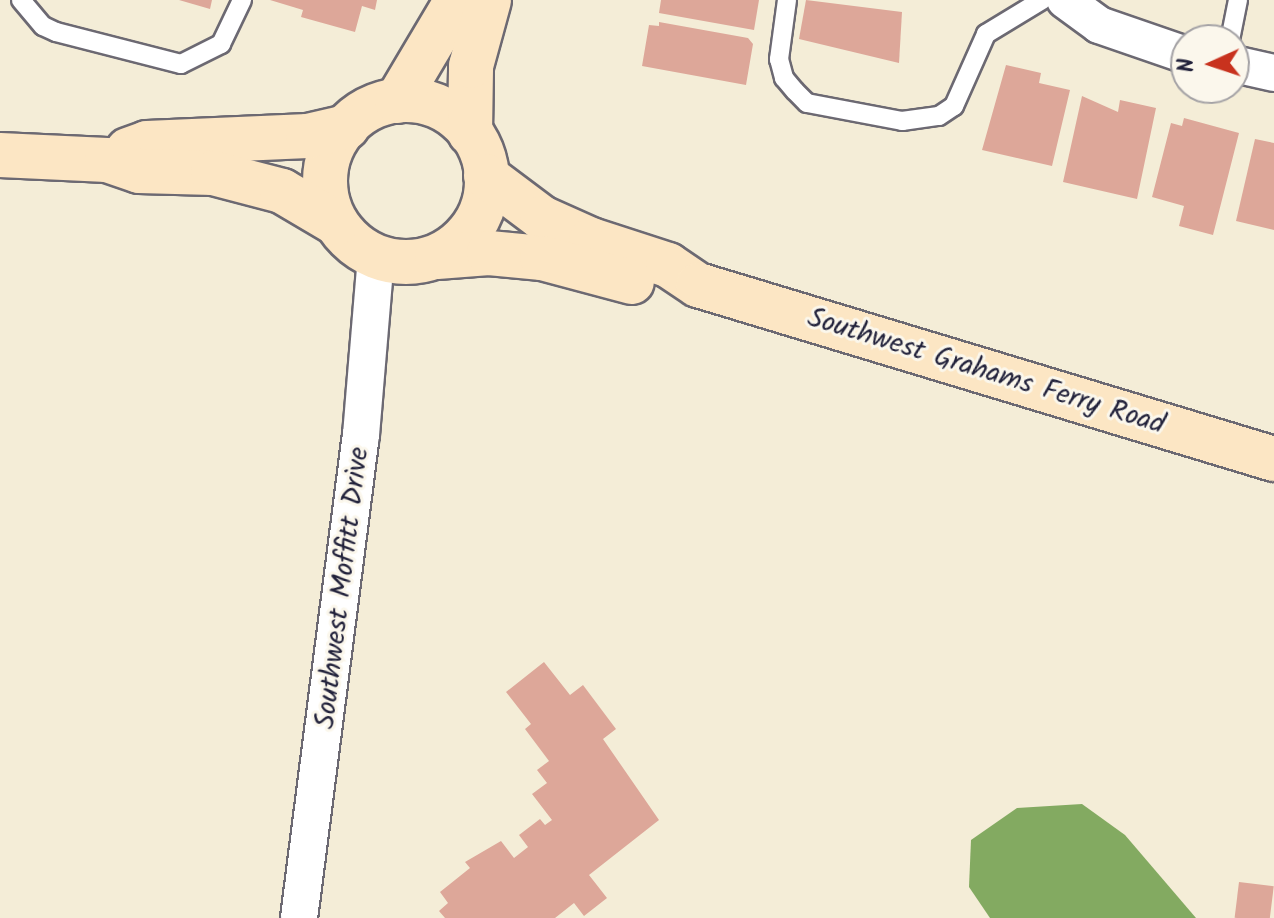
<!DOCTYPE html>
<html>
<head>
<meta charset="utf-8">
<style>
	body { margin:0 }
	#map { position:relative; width:1274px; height:918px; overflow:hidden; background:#f4edd7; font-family:Kalam,sans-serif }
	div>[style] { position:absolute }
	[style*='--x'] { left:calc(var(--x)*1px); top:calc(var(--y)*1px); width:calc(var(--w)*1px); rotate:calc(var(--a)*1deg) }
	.forest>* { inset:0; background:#83aa61 }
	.building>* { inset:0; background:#dda799; transform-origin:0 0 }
	.roads { filter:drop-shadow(2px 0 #6c6972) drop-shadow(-2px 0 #6c6972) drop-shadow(0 2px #6c6972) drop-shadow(0 -2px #6c6972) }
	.lane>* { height:18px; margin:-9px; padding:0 9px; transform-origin:9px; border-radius:9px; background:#fff }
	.street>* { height:36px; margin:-18px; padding:0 18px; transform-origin:18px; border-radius:18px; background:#fff }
	.secondary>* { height:44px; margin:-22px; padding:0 22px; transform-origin:22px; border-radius:22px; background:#fce6c4 }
	.secondary>.ring { margin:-22px; padding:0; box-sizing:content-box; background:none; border:44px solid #fce6c4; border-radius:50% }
	span { translate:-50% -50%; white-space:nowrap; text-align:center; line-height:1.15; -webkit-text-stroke:6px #fbf7ec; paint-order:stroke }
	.street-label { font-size:28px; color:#22223b }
	.north { position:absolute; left:1170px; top:24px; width:80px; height:80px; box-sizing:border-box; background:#fbf7ec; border:2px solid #a4a2a5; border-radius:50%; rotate:267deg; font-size:22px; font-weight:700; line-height:32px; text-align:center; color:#22223b }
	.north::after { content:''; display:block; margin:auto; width:28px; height:36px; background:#c8321e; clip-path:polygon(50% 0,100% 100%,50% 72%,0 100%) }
</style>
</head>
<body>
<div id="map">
	<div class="forest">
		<div style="clip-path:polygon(1082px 804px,1125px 835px,1196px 918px,990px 918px,969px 887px,971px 840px,1017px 808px)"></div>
	</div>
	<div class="building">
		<div style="clip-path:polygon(179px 0,212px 0,210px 9px)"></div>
		<div style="clip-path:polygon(270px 0,377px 0,375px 10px,362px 6px,355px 32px,301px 17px,303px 10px)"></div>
		<div style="clip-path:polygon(661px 0,759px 0,754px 30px,659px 13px)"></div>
		<div style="clip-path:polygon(806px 0,902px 12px,899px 63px,799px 39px)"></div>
		<div style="clip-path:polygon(659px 22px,748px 38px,753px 44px,746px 85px,642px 66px,649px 25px,659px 26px)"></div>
		<div style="clip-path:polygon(1006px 65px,1041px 73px,1039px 83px,1070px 90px,1052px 166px,982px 150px)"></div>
		<div style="clip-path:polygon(1082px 96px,1118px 112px,1120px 100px,1156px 108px,1137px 199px,1063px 182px)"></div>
		<div style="clip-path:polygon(1184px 118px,1239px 133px,1213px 235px,1179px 226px,1184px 206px,1152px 197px,1171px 123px,1182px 126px)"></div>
		<div style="clip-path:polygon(1255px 139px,1274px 143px,1274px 230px,1236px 221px)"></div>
		<div style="clip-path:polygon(544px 662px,570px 695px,583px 685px,616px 729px,603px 739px,659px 820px,589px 875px,607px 898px,584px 916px,574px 903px,555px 918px,445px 918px,439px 911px,448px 903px,440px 892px,470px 868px,465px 862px,501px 841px,514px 858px,528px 847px,519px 835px,540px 819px,545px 825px,552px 820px,532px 794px,547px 783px,537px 770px,549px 761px,525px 729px,531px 724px,506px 692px)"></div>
		<div style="left:1239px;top:882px;width:35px;height:36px;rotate:7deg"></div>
	</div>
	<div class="roads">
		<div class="lane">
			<div style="--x:21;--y:0;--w:34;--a:50"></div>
			<div style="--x:43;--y:26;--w:14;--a:25"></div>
			<div style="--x:56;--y:32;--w:129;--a:14.4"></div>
			<div style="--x:181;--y:64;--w:45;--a:-26.6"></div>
			<div style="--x:221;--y:44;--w:49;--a:-64.5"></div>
			<div style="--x:787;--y:0;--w:60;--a:97.7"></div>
			<div style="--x:779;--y:59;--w:20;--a:75"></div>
			<div style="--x:784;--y:78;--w:17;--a:50"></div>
			<div style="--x:795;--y:91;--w:17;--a:45"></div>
			<div style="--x:807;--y:103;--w:97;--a:10.7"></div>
			<div style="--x:902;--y:121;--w:37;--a:-8"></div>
			<div style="--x:939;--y:116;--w:18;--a:-34"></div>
			<div style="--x:954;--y:106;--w:79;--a:-66"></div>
			<div style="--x:986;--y:34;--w:66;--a:-31.3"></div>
			<div style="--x:1230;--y:40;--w:41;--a:-78.7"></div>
		</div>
		<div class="street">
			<div style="--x:1065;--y:0;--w:42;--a:36.3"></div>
			<div style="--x:1099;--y:25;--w:92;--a:19"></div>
			<div style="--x:1234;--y:64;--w:41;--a:12.7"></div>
			<div style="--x:299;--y:918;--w:487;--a:-82.7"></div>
			<div style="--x:361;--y:435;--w:179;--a:-85.2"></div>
		</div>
		<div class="secondary">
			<div class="ring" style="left:325px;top:100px;width:118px;height:118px"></div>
			<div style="--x:397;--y:101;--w:117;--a:-59.3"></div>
			<div style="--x:470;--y:133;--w:67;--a:-89.1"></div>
			<div style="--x:471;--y:66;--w:68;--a:-74.7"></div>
			<div style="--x:128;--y:150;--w:20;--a:-20"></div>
			<div style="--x:147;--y:143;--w:161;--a:-2.5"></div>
			<div style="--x:308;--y:136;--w:40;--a:-13"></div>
			<div style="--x:0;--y:155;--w:107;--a:2.7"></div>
			<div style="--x:107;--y:160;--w:34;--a:19"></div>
			<div style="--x:139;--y:171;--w:74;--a:1.5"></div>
			<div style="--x:213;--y:173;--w:71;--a:14.6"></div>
			<div style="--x:282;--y:191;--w:63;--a:30.7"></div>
			<div style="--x:486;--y:176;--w:70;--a:36.9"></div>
			<div style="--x:542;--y:218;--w:54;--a:24.2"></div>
			<div style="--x:591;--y:240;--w:81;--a:18"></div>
			<div style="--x:668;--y:265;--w:36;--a:34"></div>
			<div style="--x:698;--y:285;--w:602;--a:16.81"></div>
			<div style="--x:437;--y:257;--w:52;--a:-4.4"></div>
			<div style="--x:489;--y:253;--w:53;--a:5.4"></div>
			<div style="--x:542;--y:258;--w:93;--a:14.9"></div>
		</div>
	</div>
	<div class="street-label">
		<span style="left:986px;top:372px;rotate:17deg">Southwest Grahams Ferry Road</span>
		<span style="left:343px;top:588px;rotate:-83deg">Southwest Moffitt Drive</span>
	</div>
	<div class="north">N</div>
</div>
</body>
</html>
